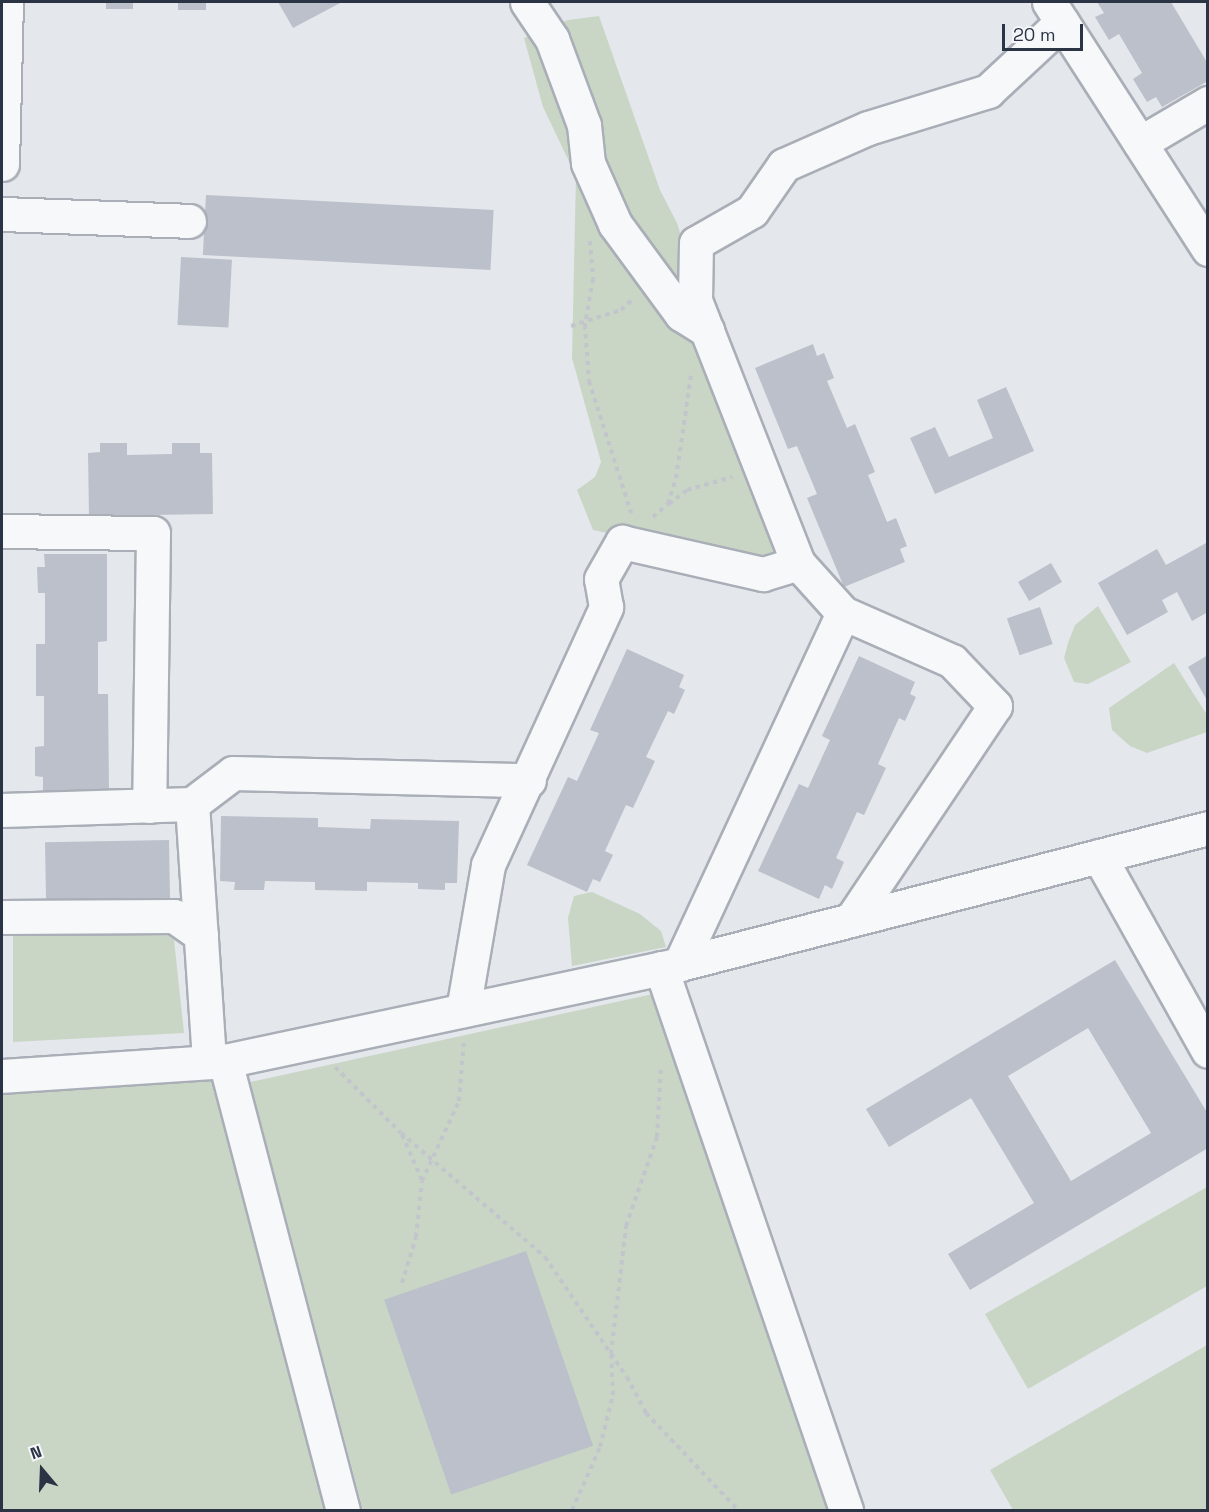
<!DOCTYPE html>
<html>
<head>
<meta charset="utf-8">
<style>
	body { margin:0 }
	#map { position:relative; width:1209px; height:1512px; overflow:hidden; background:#e4e7ec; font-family:"Space Grotesk",sans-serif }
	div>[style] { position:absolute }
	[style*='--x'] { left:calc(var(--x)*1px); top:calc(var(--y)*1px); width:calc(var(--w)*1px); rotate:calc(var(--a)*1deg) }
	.green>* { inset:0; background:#c9d6c5 }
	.building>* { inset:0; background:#bbc0ca; transform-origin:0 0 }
	.path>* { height:4px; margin-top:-2px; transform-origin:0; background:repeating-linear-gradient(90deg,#c2c5cb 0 4.5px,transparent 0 9px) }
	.roads { filter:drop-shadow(2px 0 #a9aeb7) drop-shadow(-2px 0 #a9aeb7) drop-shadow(0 2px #a9aeb7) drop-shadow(0 -2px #a9aeb7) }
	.minor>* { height:33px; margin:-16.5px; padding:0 16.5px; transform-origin:16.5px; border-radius:16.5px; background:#f7f8fa }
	span { translate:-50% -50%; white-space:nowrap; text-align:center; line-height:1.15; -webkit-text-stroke:4.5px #f4f6f9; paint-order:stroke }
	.frame { position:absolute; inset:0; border:3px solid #2b3445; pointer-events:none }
	.north { position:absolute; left:12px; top:1440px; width:60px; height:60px; -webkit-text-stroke:4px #f4f6f9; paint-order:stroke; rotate:341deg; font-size:16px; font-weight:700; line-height:24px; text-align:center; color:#2b3445 }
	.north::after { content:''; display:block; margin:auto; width:21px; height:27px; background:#2b3445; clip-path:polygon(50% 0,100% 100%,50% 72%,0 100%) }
	.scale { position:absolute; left:1002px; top:24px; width:81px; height:27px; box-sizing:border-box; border:3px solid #2b3445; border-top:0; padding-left:8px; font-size:18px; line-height:21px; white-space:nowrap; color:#2b3445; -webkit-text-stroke:4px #f4f6f9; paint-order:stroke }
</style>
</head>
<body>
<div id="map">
	<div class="green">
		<div style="clip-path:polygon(599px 16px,660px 190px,677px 223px,782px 559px,761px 566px,593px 530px,577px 490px,595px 477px,601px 462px,572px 358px,576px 176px,543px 107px,524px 38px,568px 20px)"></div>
		<div style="clip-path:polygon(1098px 606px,1131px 662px,1088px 684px,1074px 682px,1064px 658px,1068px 643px,1075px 625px)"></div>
		<div style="clip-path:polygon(1174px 663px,1207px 715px,1207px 732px,1147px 753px,1130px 746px,1112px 730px,1109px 708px)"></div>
		<div style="clip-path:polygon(592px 892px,640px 914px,661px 931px,666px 947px,572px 966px,568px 918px,574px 896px)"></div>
		<div style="clip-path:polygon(160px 930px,174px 940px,184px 1033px,13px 1042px,13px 933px)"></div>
		<div style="clip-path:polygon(653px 994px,828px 1510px,363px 1510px,250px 1082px)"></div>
		<div style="clip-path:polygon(213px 1073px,329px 1510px,2px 1510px,2px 1091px)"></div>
		<div style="clip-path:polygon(1207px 1187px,1207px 1286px,1028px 1389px,985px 1314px)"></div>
		<div style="clip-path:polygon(1207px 1345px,1207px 1510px,1013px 1510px,990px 1470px)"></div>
	</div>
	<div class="building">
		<div style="left:106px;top:2px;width:27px;height:7px"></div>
		<div style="left:178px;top:2px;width:28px;height:8px"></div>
		<div style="clip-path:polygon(278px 2px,342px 2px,293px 28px)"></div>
		<div style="clip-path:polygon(1097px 2px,1171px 2px,1208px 64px,1208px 81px,1162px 107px,1156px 97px,1147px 102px,1133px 79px,1142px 73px,1119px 34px,1109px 40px,1095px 17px,1104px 13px)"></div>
		<div style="left:206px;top:195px;width:288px;height:60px;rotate:3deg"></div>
		<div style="left:181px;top:257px;width:51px;height:68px;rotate:3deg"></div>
		<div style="clip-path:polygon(813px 344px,817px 356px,824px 353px,834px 378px,827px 381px,847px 428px,855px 424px,875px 472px,868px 475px,887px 522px,896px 518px,907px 546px,900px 549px,905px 562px,844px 587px,807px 498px,817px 494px,797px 446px,788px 449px,755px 368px)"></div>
		<div style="clip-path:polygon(1006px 387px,1034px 451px,935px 494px,910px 438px,935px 427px,949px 457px,993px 438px,977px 400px)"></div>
		<div style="clip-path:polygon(100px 443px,127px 443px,127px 455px,172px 454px,172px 443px,200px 443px,200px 453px,212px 453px,213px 514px,89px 516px,88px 453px,100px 452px)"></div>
		<div style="clip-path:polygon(1208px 542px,1208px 612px,1192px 621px,1177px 592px,1162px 600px,1168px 612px,1127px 635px,1098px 583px,1157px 549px,1166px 565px)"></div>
		<div style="clip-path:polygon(44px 554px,107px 554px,107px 641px,98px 642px,98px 694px,108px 694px,109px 791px,43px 791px,43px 777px,35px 776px,35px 747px,44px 746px,44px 696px,36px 696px,36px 644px,45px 644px,45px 593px,38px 593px,37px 567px,45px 567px)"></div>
		<div style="left:1051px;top:563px;width:22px;height:38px;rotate:60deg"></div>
		<div style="left:1040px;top:607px;width:39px;height:35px;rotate:71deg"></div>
		<div style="clip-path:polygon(627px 649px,684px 675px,679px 687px,685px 690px,674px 714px,668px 711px,646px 757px,655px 761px,633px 808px,626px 805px,605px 851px,613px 855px,600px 882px,593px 879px,587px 892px,527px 865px,568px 777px,577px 781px,599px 733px,590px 730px)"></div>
		<div style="clip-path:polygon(1208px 655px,1208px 702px,1188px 667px)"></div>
		<div style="clip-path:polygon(859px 656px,915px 682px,910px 694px,916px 697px,905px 721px,899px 718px,878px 764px,886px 768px,864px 815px,857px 812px,836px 858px,844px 862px,832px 889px,825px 885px,819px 899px,758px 871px,799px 784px,808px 788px,830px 740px,822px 736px)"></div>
		<div style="clip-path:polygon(221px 816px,318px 818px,318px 827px,370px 829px,371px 819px,459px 821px,457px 883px,445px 883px,445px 890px,418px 889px,418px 883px,367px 882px,367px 891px,315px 890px,315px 882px,265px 881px,264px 890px,234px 890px,235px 882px,220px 881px)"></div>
		<div style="left:169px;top:840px;width:61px;height:124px;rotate:89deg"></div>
		<div style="clip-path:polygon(evenodd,1115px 960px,1208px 1114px,1208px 1148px,970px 1290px,948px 1254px,1034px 1203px,971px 1098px,889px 1147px,866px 1109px,1115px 960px,1088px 1028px,1151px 1133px,1071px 1181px,1008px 1076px,1088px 1028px)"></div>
		<div style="left:526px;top:1251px;width:206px;height:150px;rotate:71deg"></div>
	</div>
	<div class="path">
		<div style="--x:590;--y:241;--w:38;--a:85"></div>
		<div style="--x:593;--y:279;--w:47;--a:99.9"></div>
		<div style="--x:585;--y:325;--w:56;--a:85.9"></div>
		<div style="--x:589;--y:381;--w:139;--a:72.3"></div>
		<div style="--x:571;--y:326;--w:52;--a:-17.7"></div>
		<div style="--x:621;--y:310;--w:18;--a:-43"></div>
		<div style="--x:669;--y:504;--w:23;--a:-38"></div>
		<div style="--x:687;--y:490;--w:47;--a:-16.1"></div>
		<div style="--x:653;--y:517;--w:20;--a:-41"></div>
		<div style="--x:668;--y:504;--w:27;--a:-73"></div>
		<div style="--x:676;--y:478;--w:104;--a:-81.7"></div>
		<div style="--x:335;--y:1067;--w:93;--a:45"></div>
		<div style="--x:401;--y:1133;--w:190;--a:40.7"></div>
		<div style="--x:545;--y:1257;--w:145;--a:55.7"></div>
		<div style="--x:627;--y:1377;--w:41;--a:62.2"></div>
		<div style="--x:646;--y:1413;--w:134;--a:46.5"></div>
		<div style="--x:402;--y:1135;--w:49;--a:66"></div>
		<div style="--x:402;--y:1283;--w:48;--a:-73.1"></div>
		<div style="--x:416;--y:1237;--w:56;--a:-83.9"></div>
		<div style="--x:422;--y:1181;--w:88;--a:-65.2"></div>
		<div style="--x:459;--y:1101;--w:61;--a:-85.3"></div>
		<div style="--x:572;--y:1510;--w:69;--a:-66"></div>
		<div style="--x:600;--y:1447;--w:54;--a:-76"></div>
		<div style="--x:613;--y:1395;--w:41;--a:-92.8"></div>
		<div style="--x:611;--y:1354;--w:129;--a:-83.3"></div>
		<div style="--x:626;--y:1226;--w:94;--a:-70.8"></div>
		<div style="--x:657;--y:1137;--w:71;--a:-86.8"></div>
	</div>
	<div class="roads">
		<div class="minor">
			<div style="--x:527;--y:2;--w:45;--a:56"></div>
			<div style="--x:552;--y:39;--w:92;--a:69.6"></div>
			<div style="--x:584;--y:125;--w:38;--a:84"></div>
			<div style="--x:588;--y:163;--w:67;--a:66.1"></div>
			<div style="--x:615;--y:224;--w:112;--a:53.7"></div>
			<div style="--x:681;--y:314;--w:31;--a:32"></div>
			<div style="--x:1049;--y:2;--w:294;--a:57.2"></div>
			<div style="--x:1140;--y:143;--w:79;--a:-30.5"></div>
			<div style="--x:2;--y:164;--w:162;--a:-88.6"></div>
			<div style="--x:2;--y:214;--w:187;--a:2.1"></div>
			<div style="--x:2;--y:531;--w:151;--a:0.8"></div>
			<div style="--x:153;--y:533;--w:273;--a:90.8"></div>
			<div style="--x:192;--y:804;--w:258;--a:86.2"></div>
			<div style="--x:2;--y:810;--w:190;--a:-1.8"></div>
			<div style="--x:192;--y:804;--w:51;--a:-37.1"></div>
			<div style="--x:233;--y:773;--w:296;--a:1.4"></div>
			<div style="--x:1099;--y:856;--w:223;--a:60.8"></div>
			<div style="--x:2;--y:917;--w:172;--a:-0.3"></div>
			<div style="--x:174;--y:916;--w:33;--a:35"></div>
			<div style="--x:851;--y:920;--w:258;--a:-56.1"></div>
			<div style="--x:995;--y:706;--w:62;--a:-133.7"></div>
			<div style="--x:952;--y:661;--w:119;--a:-156.2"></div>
			<div style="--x:843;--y:613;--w:67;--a:-132"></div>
			<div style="--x:798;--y:563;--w:282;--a:-111.4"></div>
			<div style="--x:695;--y:300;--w:57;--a:-89"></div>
			<div style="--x:696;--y:243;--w:64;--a:-29.7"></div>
			<div style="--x:752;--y:211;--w:56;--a:-55.2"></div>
			<div style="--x:784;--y:165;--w:92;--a:-23.8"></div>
			<div style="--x:868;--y:128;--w:126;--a:-17.1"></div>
			<div style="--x:988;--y:91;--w:101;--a:-43"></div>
			<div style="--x:680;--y:964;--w:387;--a:-65.1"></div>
			<div style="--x:661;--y:968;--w:573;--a:71.15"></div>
			<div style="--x:463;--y:1010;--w:147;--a:-80.2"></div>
			<div style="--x:488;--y:865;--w:284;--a:-65.4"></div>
			<div style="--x:606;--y:607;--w:28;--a:-100"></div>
			<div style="--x:601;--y:579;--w:43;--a:-60.4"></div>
			<div style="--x:622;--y:542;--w:145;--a:12.8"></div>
			<div style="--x:763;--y:574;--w:37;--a:-17"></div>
			<div style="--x:225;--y:1061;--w:464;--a:75.3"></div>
			<div style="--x:2;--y:1076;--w:224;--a:-3.8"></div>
			<div style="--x:225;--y:1061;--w:465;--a:-12"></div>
			<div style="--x:680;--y:964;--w:545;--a:-14.44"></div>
		</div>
	</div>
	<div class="frame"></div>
	<div class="north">N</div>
	<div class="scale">20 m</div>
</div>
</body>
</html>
